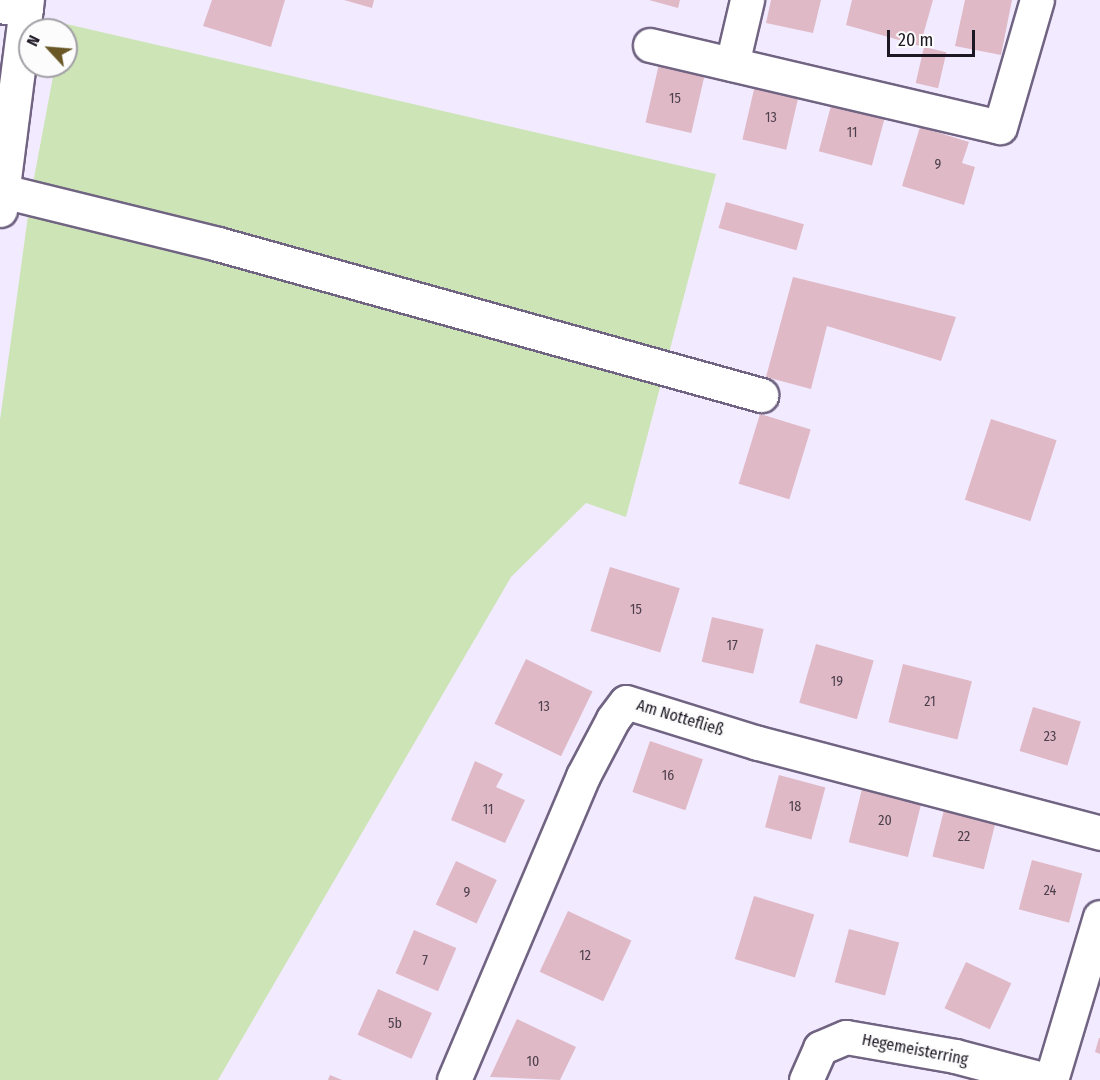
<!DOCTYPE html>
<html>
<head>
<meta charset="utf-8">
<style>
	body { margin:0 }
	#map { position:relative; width:1100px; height:1080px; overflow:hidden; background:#f2eaff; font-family:"Fira Sans Condensed",sans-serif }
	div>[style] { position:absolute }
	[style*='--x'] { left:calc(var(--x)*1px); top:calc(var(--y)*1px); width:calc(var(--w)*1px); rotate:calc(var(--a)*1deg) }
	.green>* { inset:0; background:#cde4b6 }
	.building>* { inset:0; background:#e0b9c7; transform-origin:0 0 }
	.roads { filter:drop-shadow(2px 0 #706482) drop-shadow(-2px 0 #706482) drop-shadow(0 2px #706482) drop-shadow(0 -2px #706482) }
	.minor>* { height:33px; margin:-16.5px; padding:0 16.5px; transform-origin:16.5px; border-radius:16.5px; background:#fff }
	.major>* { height:33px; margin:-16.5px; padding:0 16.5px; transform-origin:16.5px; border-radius:16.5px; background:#fff }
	span { translate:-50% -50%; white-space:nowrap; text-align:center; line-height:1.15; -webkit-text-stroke:5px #fcfcfc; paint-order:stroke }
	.number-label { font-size:14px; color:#4d404c }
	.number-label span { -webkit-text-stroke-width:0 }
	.street-label { font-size:16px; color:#1c1723 }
	.north { position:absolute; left:18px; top:18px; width:60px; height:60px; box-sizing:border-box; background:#fcfcfc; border:2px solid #a2a0a5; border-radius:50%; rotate:296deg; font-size:16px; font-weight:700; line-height:24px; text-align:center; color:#1c1723 }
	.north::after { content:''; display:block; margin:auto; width:21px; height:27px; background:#695826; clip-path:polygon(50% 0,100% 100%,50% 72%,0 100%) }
	.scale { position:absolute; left:887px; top:30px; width:88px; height:27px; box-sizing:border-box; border:3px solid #1c1723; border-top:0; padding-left:8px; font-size:18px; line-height:21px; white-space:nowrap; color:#1c1723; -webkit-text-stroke:4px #fcfcfc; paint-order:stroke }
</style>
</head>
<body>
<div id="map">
	<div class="green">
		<div style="clip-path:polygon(62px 23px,716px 174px,626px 517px,586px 503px,511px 577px,218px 1080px,0 1080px,0 420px,31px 194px,55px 66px,66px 66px)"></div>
	</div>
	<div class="building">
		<div style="clip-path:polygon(212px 0,285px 0,271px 47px,203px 26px)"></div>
		<div style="clip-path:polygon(344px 0,374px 0,372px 8px)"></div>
		<div style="clip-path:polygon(649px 0,680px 0,678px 8px)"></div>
		<div style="clip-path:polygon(771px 0,821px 0,813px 33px,766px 23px)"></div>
		<div style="clip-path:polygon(852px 0,933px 0,920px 46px,846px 25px)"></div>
		<div style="clip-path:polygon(965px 0,1012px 0,1001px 55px,955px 46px)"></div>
		<div style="left:924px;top:47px;width:23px;height:37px;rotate:13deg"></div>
		<div style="left:659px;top:64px;width:47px;height:60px;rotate:13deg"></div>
		<div style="left:755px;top:85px;width:45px;height:56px;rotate:13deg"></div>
		<div style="left:832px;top:102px;width:55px;height:51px;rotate:15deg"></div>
		<div style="clip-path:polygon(920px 127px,969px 142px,962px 163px,975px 167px,964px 205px,902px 186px)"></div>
		<div style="left:726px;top:202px;width:81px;height:27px;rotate:16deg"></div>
		<div style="clip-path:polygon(793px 277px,956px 317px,941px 361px,827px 326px,811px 389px,766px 377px)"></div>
		<div style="left:760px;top:414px;width:53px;height:73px;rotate:17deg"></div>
		<div style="left:991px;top:419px;width:69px;height:85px;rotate:18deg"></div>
		<div style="left:610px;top:567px;width:73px;height:67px;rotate:17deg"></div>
		<div style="left:712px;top:617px;width:53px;height:46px;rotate:13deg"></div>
		<div style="left:816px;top:644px;width:60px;height:61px;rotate:16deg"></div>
		<div style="left:526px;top:659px;width:74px;height:72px;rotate:26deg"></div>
		<div style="left:903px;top:664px;width:71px;height:60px;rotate:14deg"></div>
		<div style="left:1033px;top:707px;width:50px;height:46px;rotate:17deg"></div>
		<div style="left:650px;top:741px;width:56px;height:54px;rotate:19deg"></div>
		<div style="clip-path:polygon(475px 761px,503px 774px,496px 787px,525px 800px,505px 843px,451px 820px)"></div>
		<div style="left:779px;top:775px;width:48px;height:54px;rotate:15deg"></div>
		<div style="left:863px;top:785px;width:61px;height:59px;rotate:14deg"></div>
		<div style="left:945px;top:806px;width:53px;height:52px;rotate:14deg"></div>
		<div style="left:1032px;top:860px;width:52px;height:51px;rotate:15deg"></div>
		<div style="left:456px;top:861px;width:45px;height:48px;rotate:25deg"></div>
		<div style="left:754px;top:896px;width:63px;height:66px;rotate:17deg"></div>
		<div style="left:568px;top:911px;width:70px;height:67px;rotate:25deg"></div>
		<div style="left:849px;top:929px;width:52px;height:55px;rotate:15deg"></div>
		<div style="left:414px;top:930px;width:46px;height:47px;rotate:23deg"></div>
		<div style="left:966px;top:962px;width:50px;height:51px;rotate:25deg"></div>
		<div style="left:378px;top:989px;width:59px;height:50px;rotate:24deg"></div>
		<div style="clip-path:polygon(517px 1019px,576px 1047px,560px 1080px,490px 1077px)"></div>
		<div style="clip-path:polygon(1099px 1038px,1100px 1038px,1100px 1054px,1095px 1052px)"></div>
		<div style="clip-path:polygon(330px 1075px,342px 1080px,328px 1080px)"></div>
	</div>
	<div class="roads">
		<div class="minor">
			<div style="--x:0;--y:6;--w:26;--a:9"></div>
			<div style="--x:650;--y:45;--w:359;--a:13.2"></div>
			<div style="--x:1000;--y:127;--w:132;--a:-73.8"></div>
			<div style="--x:732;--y:64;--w:66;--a:-76.8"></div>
			<div style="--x:3;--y:191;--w:221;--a:13.8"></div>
			<div style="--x:218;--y:244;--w:564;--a:15.54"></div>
			<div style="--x:454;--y:1080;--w:330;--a:-67"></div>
			<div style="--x:583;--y:776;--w:64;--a:-62.2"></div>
			<div style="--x:613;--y:719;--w:21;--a:-53"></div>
			<div style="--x:626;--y:702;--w:138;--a:17.3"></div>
			<div style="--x:758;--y:743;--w:354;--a:14.7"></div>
			<div style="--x:806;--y:1080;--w:35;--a:-66"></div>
			<div style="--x:820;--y:1048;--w:28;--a:-23"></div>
			<div style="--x:846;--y:1037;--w:111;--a:9.9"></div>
			<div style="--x:955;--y:1056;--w:94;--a:14.8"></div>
			<div style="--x:1051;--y:1080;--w:170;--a:-73.3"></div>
		</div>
		<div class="major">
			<div style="--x:0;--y:210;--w:212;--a:-82.7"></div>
		</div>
	</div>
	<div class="number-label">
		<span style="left:675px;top:99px">15</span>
		<span style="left:771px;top:118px">13</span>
		<span style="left:852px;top:133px">11</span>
		<span style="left:938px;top:165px">9</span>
		<span style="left:636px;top:610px">15</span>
		<span style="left:732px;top:646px">17</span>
		<span style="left:837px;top:682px">19</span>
		<span style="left:930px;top:702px">21</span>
		<span style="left:544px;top:707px">13</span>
		<span style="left:1050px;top:737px">23</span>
		<span style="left:668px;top:776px">16</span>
		<span style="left:795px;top:807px">18</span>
		<span style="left:488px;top:810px">11</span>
		<span style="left:885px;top:821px">20</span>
		<span style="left:964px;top:837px">22</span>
		<span style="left:1050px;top:891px">24</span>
		<span style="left:467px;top:893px">9</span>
		<span style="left:585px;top:956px">12</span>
		<span style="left:425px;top:961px">7</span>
		<span style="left:395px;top:1024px">5b</span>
		<span style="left:533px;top:1062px">10</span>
	</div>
	<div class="street-label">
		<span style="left:680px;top:718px;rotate:17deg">Am Nottefließ</span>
		<span style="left:915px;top:1050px;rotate:11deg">Hegemeisterring</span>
	</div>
	<div class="north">N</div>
	<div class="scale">20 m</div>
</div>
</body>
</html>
